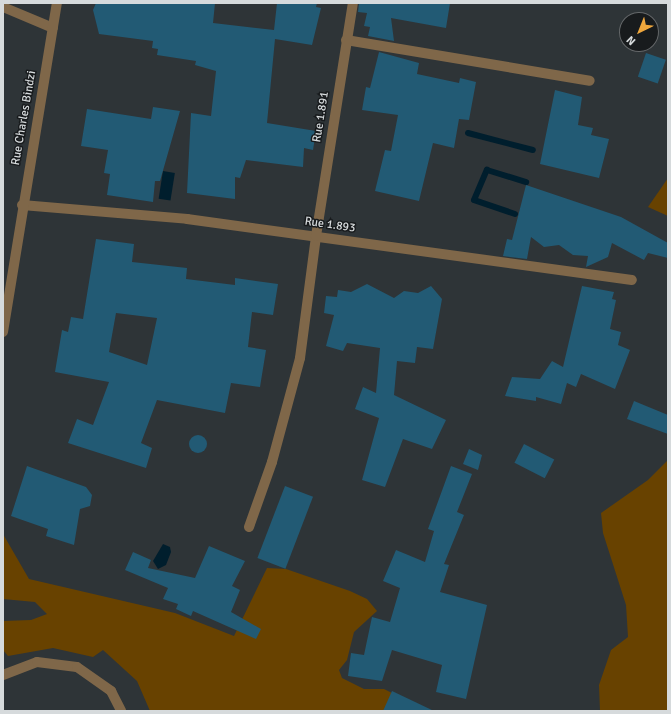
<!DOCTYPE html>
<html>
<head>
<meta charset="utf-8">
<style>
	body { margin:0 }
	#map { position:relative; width:671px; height:714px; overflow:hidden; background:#2e3437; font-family:Signika,sans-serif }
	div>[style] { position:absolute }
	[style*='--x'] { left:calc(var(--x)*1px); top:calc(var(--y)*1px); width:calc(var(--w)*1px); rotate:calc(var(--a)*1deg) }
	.green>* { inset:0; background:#684200 }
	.water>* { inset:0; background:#001e2d; transform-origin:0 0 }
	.stream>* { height:6px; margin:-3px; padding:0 3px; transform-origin:3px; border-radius:3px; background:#001e2d }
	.building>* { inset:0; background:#225a74; transform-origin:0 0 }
	.round { border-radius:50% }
	.minor>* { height:10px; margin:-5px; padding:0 5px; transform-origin:5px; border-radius:5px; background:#7f6749 }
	span { translate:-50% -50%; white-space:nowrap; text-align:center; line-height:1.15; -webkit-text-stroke:3px #181b1d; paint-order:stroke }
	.street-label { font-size:12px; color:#d6dadc }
	.frame { position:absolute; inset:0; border:4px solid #d6dadc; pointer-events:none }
	.north { position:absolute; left:619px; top:12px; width:40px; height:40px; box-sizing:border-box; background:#181b1d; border:1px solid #646769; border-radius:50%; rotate:223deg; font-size:11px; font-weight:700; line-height:16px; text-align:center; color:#d6dadc }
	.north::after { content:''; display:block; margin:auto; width:14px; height:18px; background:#efa73d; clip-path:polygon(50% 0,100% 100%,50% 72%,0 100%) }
</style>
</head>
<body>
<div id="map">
	<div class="green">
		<div style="clip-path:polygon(668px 178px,668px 216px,648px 207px)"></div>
		<div style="clip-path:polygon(668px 460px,668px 711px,600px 711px,599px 685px,611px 650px,628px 637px,626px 605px,603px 533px,601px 513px,648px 480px)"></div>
		<div style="clip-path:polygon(3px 534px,29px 579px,175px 613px,234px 636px,267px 568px,286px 569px,350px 591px,367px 599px,377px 611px,354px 632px,347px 660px,339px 670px,342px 678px,364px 689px,384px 689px,392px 693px,384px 711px,150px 711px,137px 681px,103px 650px,93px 657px,53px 648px,8px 656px,3px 650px,3px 621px,31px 620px,47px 614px,35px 602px,3px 599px)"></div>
	</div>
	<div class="water">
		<div style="left:163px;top:171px;width:12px;height:28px;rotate:9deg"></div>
		<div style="clip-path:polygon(163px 544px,170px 547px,171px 552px,166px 565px,158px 569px,153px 561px)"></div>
	</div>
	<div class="stream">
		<div style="--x:468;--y:133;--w:67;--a:14.7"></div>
		<div style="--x:515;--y:214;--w:43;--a:-161.1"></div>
		<div style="--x:474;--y:200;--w:33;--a:-67"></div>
		<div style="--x:487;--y:170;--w:41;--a:17.1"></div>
	</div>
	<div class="building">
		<div style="clip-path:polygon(96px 3px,215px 3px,213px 23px,274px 30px,277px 3px,317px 3px,316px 7px,321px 8px,312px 45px,275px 39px,267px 123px,316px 131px,313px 150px,304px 148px,303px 167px,246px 160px,240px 178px,235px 177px,235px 199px,187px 193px,191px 113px,211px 116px,216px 71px,195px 65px,196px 61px,157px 55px,158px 49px,152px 48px,153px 41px,99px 34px,93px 10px)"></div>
		<div style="clip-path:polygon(359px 3px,450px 3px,446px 28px,391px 18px,394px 41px,368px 36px,370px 27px,364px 26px,367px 13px,358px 12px)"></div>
		<div style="clip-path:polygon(379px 52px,419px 63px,417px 74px,459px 83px,460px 78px,476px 82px,469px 120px,459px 119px,454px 148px,433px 143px,419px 201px,375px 191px,385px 150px,391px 151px,398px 115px,362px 110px,366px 87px,370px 88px)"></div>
		<div style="left:646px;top:53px;width:21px;height:25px;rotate:19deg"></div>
		<div style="clip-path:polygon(555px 90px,582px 97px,578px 125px,593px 128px,591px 135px,609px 139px,599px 178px,540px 164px)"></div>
		<div style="clip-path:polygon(153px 107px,180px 111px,160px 181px,155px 181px,153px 202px,107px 195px,110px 174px,104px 173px,108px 150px,81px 146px,87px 109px,151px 119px)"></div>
		<div style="clip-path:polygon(526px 185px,621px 217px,668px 243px,668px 258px,648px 253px,644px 260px,612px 243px,608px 257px,586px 267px,588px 256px,573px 255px,559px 245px,544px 247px,531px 237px,527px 259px,503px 256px,507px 239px,512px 240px)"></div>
		<div style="clip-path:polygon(evenodd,96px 239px,134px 244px,132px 262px,187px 268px,186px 279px,235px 285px,235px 278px,278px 284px,273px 315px,252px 312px,248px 347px,266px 350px,260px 387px,231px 383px,225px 413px,157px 400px,141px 443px,152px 448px,146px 468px,68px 443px,77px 419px,93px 425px,109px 382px,55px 372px,62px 330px,68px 332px,71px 317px,83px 319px,96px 239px,116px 313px,157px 318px,147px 365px,109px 352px,116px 313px)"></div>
		<div style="clip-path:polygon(367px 284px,394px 298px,404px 291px,418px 293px,431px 286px,442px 299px,433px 349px,417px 347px,415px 363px,397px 361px,394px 395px,446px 420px,432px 449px,403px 439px,385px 487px,362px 480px,379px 418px,355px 409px,363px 387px,376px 393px,380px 348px,347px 343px,343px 351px,326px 346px,334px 315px,324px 313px,326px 296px,337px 297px,338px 290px,351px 292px)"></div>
		<div style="clip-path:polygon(582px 286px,614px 292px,612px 299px,616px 300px,610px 329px,621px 332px,618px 345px,630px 350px,615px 389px,581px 374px,576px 387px,567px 383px,561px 404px,536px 397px,536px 401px,505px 396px,512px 377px,540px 379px,552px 361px,563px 367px)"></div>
		<div style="clip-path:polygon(634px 401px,668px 415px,668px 434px,627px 419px)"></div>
		<div class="round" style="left:189px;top:435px;width:18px;height:18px"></div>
		<div style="left:524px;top:444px;width:34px;height:21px;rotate:27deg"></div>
		<div style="clip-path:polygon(469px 449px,482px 455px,478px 470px,463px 464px)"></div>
		<div style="clip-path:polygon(27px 466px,86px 487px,92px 495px,90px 506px,80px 509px,74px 545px,46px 536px,48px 529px,11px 516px)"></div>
		<div style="clip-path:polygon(451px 466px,472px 474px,457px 512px,464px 515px,444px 564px,449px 565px,440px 592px,487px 605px,466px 699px,436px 692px,442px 665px,392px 650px,382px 681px,348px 676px,351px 653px,364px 655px,372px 617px,390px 622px,400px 588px,383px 581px,396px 550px,425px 562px,434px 531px,428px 529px)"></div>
		<div style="left:285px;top:486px;width:30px;height:77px;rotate:21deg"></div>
		<div style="clip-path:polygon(209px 546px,245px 561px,232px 586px,240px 590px,231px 612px,261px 629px,256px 639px,193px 611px,191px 616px,176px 609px,178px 604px,163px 599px,168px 588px,125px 570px,133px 552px,151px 560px,148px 568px,195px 578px)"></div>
		<div style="clip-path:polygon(392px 691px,434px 711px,383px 711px)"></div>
	</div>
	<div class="minor">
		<div style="--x:3;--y:7;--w:54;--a:22.8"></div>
		<div style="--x:346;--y:40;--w:247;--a:9.5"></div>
		<div style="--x:22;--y:205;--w:166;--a:4.8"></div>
		<div style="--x:187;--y:219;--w:449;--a:7.8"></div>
		<div style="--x:3;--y:332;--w:333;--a:-80.7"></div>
		<div style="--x:249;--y:527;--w:69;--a:-70.5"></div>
		<div style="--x:272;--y:462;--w:108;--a:-74.9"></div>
		<div style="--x:300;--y:358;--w:123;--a:-82.5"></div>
		<div style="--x:316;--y:236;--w:236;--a:-81"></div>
		<div style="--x:3;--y:675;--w:36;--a:-21"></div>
		<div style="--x:37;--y:662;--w:40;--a:7.1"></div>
		<div style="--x:77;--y:667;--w:42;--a:35.2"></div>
		<div style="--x:111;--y:691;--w:22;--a:63"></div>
	</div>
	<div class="street-label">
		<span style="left:321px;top:117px;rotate:-81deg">Rue 1.891</span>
		<span style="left:24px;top:118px;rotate:-80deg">Rue Charles Bindzi</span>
		<span style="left:330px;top:225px;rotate:8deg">Rue 1.893</span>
	</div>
	<div class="frame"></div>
	<div class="north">N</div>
</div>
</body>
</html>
